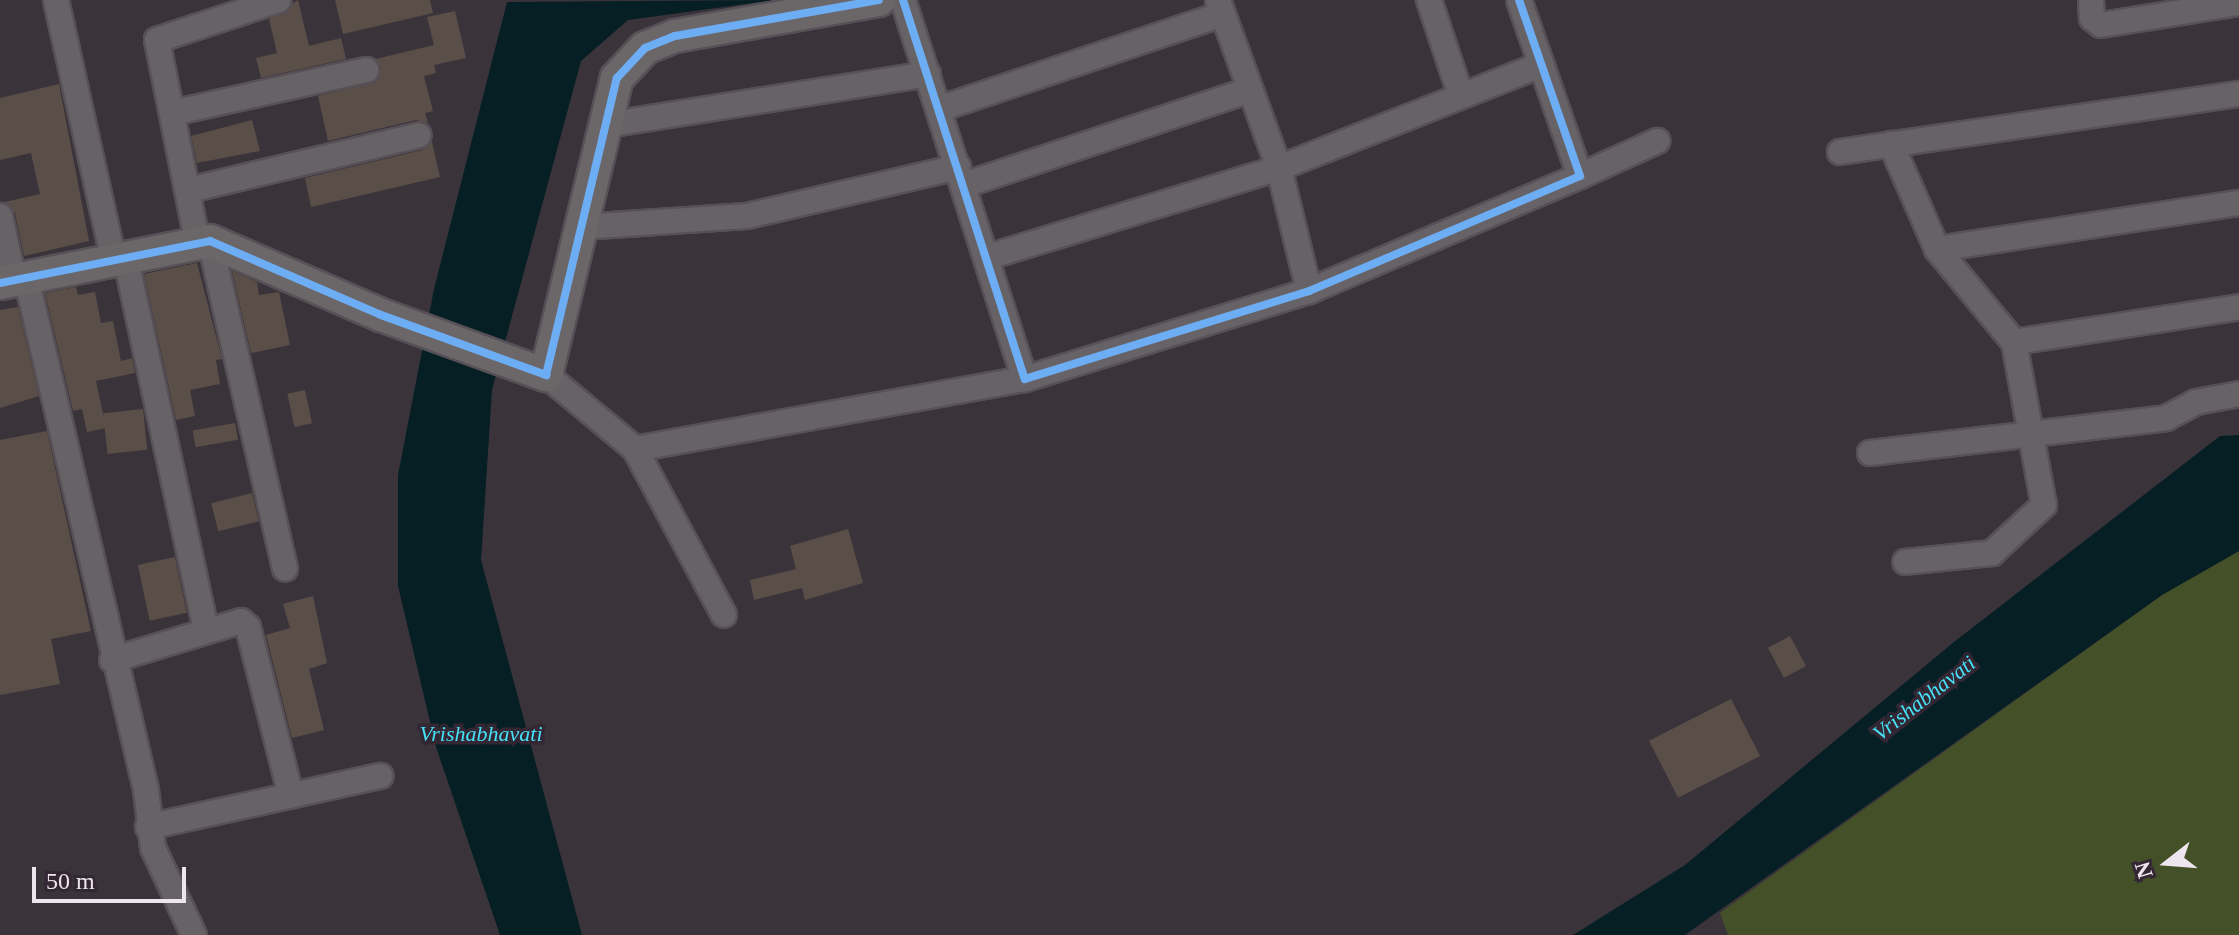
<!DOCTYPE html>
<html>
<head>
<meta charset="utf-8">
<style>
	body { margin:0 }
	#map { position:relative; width:2239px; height:935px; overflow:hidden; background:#3a343a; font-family:Georgia,serif }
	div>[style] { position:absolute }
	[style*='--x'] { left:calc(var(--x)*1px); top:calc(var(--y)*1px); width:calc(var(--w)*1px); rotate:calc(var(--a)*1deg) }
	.green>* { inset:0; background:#435028 }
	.water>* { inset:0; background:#051f24 }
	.building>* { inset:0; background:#5a4e48; transform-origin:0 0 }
	.roads { filter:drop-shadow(2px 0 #575157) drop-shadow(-2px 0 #575157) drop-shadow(0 2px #575157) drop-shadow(0 -2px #575157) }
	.street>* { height:24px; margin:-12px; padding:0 12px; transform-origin:12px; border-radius:12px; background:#666266 }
	.secondary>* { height:32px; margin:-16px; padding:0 16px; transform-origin:16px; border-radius:16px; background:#6b6668 }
	.cycleway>* { height:8px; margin:-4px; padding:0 4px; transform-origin:4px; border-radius:4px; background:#6dadf4 }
	span { translate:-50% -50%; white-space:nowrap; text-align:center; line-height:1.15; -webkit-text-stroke:7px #322733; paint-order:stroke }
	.water-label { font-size:22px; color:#46e1f7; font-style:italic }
	.north { position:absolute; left:2127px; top:823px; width:80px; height:80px; -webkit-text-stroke:6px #322733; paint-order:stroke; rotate:253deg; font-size:22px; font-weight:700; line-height:32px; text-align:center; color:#eee6ee }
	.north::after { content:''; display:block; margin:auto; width:28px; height:36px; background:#eee6ee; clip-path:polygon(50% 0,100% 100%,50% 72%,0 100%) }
	.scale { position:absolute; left:32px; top:867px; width:154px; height:36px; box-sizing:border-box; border:4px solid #eee6ee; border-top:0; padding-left:10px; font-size:24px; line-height:28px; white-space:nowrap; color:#eee6ee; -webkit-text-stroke:6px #322733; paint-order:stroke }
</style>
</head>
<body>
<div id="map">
	<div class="green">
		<div style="clip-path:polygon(2239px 551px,2239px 935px,1728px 935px,1720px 913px,2162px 595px)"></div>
	</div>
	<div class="water">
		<div style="clip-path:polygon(776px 0,628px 20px,581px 61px,492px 390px,481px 560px,582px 935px,500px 935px,436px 747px,398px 586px,398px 475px,434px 289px,507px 2px)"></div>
		<div style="clip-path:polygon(2239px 435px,2239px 551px,2162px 595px,1685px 935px,1573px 935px,1685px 865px,1954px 642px,2220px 436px)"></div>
	</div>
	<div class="building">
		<div style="clip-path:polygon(298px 0,309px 46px,341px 38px,346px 59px,261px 78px,256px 58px,277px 53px,269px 19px)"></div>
		<div style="clip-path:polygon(335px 0,430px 0,433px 13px,343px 34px)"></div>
		<div style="clip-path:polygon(455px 11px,466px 58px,434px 65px,436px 73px,424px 76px,433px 111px,425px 113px,428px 123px,416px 120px,328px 141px,318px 96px,376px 82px,381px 68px,376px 59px,434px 45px,427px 17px)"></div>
		<div style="clip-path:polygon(59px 84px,89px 241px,24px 256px,15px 213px,5px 202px,40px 194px,31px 153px,0 160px,0 98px)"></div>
		<div style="clip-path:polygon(252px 120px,260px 151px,197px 163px,191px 136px)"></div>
		<div style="clip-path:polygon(432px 142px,440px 177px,311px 207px,305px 178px,422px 150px)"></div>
		<div style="clip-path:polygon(197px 263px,222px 359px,216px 360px,220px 384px,190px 390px,195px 416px,176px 420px,144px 274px)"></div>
		<div style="clip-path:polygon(232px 271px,257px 282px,259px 295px,279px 292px,290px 345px,251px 353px)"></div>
		<div style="clip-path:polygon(76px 287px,78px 295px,95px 292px,101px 323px,113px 321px,121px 361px,132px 358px,135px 373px,96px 381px,106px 428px,87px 432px,82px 409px,73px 411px,45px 293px)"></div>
		<div style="clip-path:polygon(18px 307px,39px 396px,0 408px,0 310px)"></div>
		<div style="left:305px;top:390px;width:34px;height:18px;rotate:78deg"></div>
		<div style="left:143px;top:409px;width:41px;height:40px;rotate:84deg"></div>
		<div style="left:235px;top:423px;width:17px;height:43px;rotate:80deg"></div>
		<div style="clip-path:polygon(47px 431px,91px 631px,51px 639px,60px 684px,0 695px,0 440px)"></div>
		<div style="left:252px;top:493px;width:29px;height:42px;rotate:76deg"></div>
		<div style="clip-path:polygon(848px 529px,863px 583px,805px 600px,802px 588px,754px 600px,750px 580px,796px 569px,790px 546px)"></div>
		<div style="left:175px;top:557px;width:57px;height:38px;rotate:78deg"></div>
		<div style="clip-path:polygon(313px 596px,327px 663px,309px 669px,324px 730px,292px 738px,266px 635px,290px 628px,283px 604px)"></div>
		<div style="left:1790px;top:636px;width:34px;height:25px;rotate:62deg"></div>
		<div style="left:1731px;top:699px;width:64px;height:92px;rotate:63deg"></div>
	</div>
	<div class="roads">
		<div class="street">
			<div style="--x:56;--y:0;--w:264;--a:77.5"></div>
			<div style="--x:903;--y:0;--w:398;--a:72.2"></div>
			<div style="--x:1025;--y:379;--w:297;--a:-17.2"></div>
			<div style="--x:1309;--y:291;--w:294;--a:-23"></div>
			<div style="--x:1580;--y:176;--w:186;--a:-109.1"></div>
			<div style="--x:1429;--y:0;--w:101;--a:71.6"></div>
			<div style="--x:2091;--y:0;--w:18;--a:87"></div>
			<div style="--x:2092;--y:18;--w:11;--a:38"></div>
			<div style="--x:2101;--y:25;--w:140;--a:-9.1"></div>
			<div style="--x:939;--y:109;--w:299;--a:-18.5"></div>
			<div style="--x:172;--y:113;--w:199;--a:-12.5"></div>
			<div style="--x:606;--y:125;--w:326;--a:-9"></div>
			<div style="--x:1891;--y:144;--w:115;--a:66.3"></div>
			<div style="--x:1937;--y:249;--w:121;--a:50.4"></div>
			<div style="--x:2014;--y:342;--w:166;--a:79.6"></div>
			<div style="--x:2044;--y:505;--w:71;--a:137.3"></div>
			<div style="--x:1992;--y:553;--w:87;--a:174.1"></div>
			<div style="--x:1840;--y:152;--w:403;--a:-8.3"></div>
			<div style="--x:1580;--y:176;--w:85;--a:-24.4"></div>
			<div style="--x:964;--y:185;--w:301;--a:-18.4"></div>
			<div style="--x:189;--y:190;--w:236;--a:-13.4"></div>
			<div style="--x:0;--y:216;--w:66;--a:77.7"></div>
			<div style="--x:582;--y:227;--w:165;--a:-3.8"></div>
			<div style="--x:747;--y:216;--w:217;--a:-13.1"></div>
			<div style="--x:197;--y:240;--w:204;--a:-101.3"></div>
			<div style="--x:157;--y:40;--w:128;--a:-18.2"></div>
			<div style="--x:210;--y:241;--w:336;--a:77.1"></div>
			<div style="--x:1937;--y:249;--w:305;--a:-8.7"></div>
			<div style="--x:125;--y:255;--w:383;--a:77.8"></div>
			<div style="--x:988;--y:257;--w:304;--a:-17"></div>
			<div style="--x:1279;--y:168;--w:179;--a:-110"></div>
			<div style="--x:26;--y:277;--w:527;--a:76.83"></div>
			<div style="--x:146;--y:790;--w:58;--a:83.1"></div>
			<div style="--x:153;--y:848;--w:96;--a:64.8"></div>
			<div style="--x:1309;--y:291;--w:127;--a:-103.7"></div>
			<div style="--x:1279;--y:168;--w:282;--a:-21.5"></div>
			<div style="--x:2014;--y:342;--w:228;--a:-8.8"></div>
			<div style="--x:546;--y:375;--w:116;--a:39.7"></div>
			<div style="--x:635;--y:449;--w:188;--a:61.8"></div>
			<div style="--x:635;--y:449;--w:396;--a:-10.2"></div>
			<div style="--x:1870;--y:453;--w:298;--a:-6.7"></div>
			<div style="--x:2166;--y:418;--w:34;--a:-28"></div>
			<div style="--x:2196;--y:402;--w:44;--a:-10.5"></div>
			<div style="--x:112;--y:660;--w:135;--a:-16.8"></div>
			<div style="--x:241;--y:621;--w:9;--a:41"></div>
			<div style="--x:248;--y:627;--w:174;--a:75.7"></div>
			<div style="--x:148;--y:827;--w:238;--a:-12.4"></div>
		</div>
		<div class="secondary">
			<div style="--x:0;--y:283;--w:214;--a:-11.3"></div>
			<div style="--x:210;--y:241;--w:186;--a:23.4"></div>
			<div style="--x:381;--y:315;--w:176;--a:20"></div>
			<div style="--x:546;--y:375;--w:305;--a:-76.6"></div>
			<div style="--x:617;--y:78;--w:41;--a:-47"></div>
			<div style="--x:645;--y:48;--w:32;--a:-22"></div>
			<div style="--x:675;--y:36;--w:207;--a:-10"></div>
		</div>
	</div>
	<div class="cycleway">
		<div style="--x:903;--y:0;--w:398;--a:72.2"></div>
		<div style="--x:1025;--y:379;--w:297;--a:-17.2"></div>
		<div style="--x:1309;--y:291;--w:294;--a:-23"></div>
		<div style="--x:1580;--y:176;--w:186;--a:-109.1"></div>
		<div style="--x:0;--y:283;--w:214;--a:-11.3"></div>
		<div style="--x:210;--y:241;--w:186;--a:23.4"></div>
		<div style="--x:381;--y:315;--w:176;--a:20"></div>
		<div style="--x:546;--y:375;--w:305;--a:-76.6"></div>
		<div style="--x:617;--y:78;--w:41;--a:-47"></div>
		<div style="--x:645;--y:48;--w:32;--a:-22"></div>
		<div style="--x:675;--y:36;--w:207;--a:-10"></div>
	</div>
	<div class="water-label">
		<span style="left:1924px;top:698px;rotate:-38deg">Vrishabhavati</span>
		<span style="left:481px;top:734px">Vrishabhavati</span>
	</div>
	<div class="north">N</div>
	<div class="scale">50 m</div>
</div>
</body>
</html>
